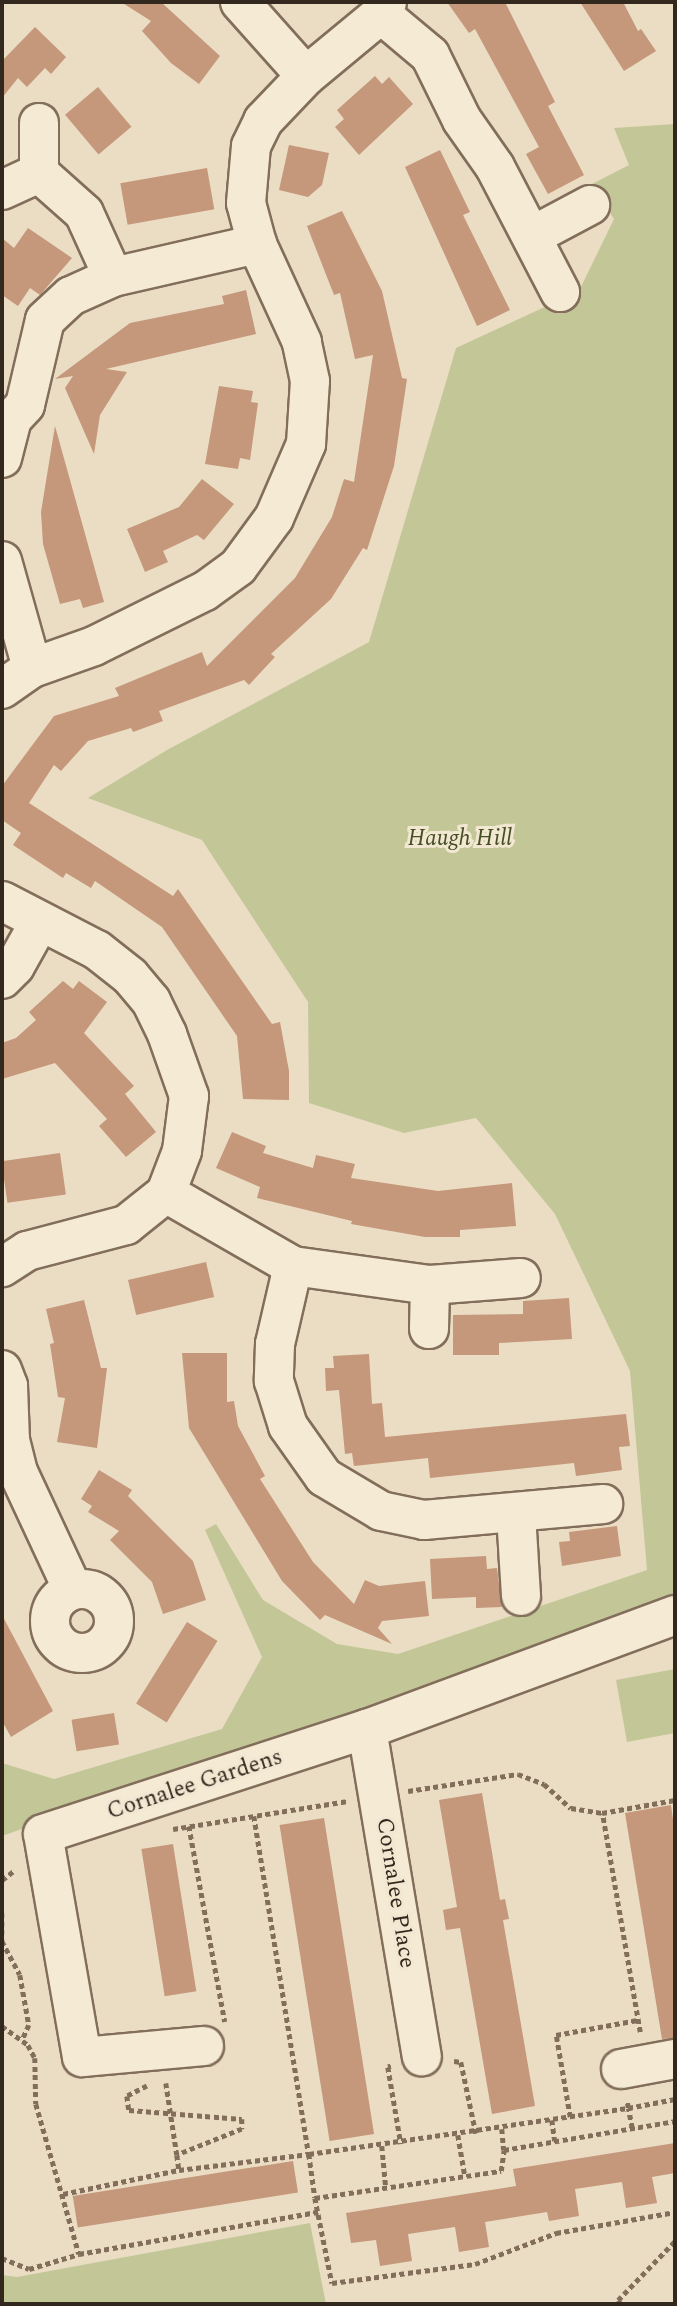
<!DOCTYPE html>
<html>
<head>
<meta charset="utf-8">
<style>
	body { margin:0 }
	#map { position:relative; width:677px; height:2306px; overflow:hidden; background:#eaddc3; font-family:Spectral,serif }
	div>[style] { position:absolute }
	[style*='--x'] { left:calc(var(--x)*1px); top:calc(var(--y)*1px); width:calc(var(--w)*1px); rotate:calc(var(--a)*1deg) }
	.green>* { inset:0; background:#c3c798 }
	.building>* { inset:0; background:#c5977b; transform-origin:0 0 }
	.path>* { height:4.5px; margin-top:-2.25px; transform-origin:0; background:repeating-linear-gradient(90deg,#826e5b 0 5px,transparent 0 8.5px) }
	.roads { filter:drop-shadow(2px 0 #826e5b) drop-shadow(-2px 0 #826e5b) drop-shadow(0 2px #826e5b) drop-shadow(0 -2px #826e5b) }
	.minor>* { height:38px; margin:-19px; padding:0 19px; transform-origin:19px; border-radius:19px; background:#f5ebd5 }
	.minor>.ring { margin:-19px; padding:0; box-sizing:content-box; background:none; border:38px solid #f5ebd5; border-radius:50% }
	span { translate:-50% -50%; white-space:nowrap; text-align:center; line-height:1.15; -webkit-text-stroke:6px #f2e7d1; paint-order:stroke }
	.park-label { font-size:23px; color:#464e26; font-style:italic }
	.street-label { font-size:23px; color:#33281e }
	.frame { position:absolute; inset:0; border:4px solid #33281e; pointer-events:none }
</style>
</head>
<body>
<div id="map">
	<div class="green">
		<div style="clip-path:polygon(675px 124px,675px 1600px,2px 1836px,2px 1763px,54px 1779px,222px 1729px,262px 1657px,205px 1530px,216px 1524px,263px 1600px,337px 1644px,398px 1654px,647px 1570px,630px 1371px,555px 1214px,476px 1118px,404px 1133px,309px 1103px,308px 1002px,202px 840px,88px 798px,167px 750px,369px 642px,456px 348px,579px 291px,614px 219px,592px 184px,629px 165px,614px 128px)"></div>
		<div style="clip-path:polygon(675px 1669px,675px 1733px,627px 1742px,616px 1680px)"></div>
		<div style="clip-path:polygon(310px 2223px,326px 2304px,2px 2304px,2px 2275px,17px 2277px)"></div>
	</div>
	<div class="building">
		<div style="clip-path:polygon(121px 2px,161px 2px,220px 56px,199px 84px,171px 63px,142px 31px,151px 21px)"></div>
		<div style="clip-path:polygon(447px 2px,505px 2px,555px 102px,548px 106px,584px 175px,548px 194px,526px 154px,539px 147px,475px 29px,469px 33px)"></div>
		<div style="clip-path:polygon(580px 2px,623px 2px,638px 31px,641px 29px,656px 51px,624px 71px)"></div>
		<div style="clip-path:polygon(35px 27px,66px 57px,51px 74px,45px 68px,27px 87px,18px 78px,2px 98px,2px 61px)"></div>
		<div style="clip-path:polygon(375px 76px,382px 84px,389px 77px,413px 104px,359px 155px,335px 127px,344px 119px,337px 110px)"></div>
		<div style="left:98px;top:87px;width:52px;height:43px;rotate:50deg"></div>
		<div style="clip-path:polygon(289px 145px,329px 153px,322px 185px,308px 197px,279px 190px)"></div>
		<div style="clip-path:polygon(440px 150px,470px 212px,463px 215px,510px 310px,477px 326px,405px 167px)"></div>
		<div style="left:207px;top:168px;width:42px;height:88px;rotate:80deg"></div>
		<div style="clip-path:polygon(342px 211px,382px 291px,402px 378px,407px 379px,394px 466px,367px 550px,363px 548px,331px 599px,271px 654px,275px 657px,249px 685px,244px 680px,159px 711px,163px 721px,133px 732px,131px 728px,88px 741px,61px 771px,54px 765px,29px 803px,173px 896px,178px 889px,272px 1024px,280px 1022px,289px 1071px,289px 1100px,243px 1099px,237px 1036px,162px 927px,95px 881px,91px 888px,66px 873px,63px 878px,13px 845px,21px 833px,2px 820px,2px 786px,54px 716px,119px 696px,115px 688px,202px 652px,207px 666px,295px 578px,332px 517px,344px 479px,354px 482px,373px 355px,355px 359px,340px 293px,334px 295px,307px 226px)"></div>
		<div style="clip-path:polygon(28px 228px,72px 258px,40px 295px,30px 288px,18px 306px,2px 295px,2px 238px,14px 248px)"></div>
		<div style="clip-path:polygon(246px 290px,256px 334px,106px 369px,127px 372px,100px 415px,94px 454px,65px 388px,73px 376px,55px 379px,130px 323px,224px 304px,222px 296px)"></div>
		<div style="clip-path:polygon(219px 386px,253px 391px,251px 402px,258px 403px,250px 460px,240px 458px,238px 469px,205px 464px)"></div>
		<div style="clip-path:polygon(55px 426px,104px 602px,83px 608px,80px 599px,60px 604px,43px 544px,41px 512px)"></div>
		<div style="clip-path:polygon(202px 479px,234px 504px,204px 540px,197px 535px,163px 551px,168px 562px,145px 572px,127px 529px,179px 507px)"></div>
		<div style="clip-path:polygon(63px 981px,73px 989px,79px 981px,107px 1002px,84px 1033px,134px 1086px,125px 1094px,156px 1132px,126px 1157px,99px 1126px,107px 1119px,55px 1063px,2px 1079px,2px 1043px,16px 1038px,36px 1020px,29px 1012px)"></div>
		<div style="clip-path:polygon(232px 1132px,266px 1146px,263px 1153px,313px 1168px,316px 1155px,355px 1164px,351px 1178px,438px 1191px,512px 1183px,516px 1226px,460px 1230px,460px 1237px,425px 1237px,351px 1224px,352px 1221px,257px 1198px,260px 1187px,216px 1168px)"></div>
		<div style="left:60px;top:1153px;width:42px;height:59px;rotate:82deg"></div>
		<div style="left:206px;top:1262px;width:36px;height:80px;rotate:77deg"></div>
		<div style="clip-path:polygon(569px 1298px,572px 1339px,499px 1343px,499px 1355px,453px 1355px,453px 1315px,523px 1314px,523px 1301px)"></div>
		<div style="clip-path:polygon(84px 1300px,101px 1368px,107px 1368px,97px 1448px,57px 1442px,65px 1398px,58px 1397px,50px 1344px,54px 1343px,46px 1309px)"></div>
		<div style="clip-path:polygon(182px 1353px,227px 1353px,227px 1402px,234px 1401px,238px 1426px,265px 1476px,260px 1479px,313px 1562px,354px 1604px,365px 1580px,379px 1586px,425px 1581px,429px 1616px,382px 1621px,378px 1628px,392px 1644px,325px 1615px,320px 1620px,282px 1581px,189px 1428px)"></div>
		<div style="clip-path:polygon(369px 1354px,372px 1404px,382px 1403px,385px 1437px,626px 1414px,630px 1446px,619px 1447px,622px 1470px,576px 1476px,574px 1463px,430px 1478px,428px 1458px,354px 1466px,352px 1453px,345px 1454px,339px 1390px,326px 1391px,325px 1368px,334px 1368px,333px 1356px)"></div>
		<div style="clip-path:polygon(99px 1470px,132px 1490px,128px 1496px,193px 1561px,206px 1600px,163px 1614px,152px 1582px,110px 1540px,119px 1531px,88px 1512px,92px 1506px,81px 1499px)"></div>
		<div style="clip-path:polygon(617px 1526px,621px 1556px,562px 1566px,559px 1542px,570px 1541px,569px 1532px)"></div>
		<div style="clip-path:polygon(486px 1556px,487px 1569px,497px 1568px,502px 1607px,476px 1608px,476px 1597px,432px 1599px,430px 1559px)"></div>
		<div style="clip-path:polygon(2px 1615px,53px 1711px,11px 1737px,2px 1721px)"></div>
		<div style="left:187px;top:1622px;width:36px;height:96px;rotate:32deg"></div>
		<div style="left:114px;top:1713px;width:32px;height:43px;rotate:81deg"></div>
		<div style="clip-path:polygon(482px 1793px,500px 1900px,505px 1899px,509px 1919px,503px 1920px,535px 2106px,492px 2114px,460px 1928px,446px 1930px,443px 1910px,457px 1907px,439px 1800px)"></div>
		<div style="clip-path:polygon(671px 1805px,675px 1834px,675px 2038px,662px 2039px,625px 1813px)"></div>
		<div style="left:324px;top:1818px;width:320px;height:45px;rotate:81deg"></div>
		<div style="left:173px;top:1844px;width:149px;height:32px;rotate:81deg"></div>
		<div style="clip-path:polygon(675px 2143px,675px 2173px,652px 2177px,657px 2203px,626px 2208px,622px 2182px,575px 2189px,579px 2216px,549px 2221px,547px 2212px,485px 2222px,489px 2247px,459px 2252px,455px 2227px,408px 2234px,412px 2261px,380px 2266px,376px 2240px,351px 2243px,346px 2213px,516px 2186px,513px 2169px)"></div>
		<div style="left:293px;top:2161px;width:32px;height:223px;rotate:81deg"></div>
	</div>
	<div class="path">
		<div style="--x:408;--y:1791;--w:111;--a:-8.8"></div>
		<div style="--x:518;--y:1774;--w:28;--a:21"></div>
		<div style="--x:544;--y:1784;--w:36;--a:42"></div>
		<div style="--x:571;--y:1808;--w:31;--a:9"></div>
		<div style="--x:254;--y:1816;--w:342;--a:80.8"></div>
		<div style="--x:309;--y:2154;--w:322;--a:-8.2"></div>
		<div style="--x:628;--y:2108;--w:7;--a:-98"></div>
		<div style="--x:189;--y:1826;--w:199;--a:79.6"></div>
		<div style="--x:173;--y:1829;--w:177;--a:-9.1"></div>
		<div style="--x:2;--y:1880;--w:16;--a:-38"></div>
		<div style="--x:2;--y:1913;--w:28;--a:90"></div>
		<div style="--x:2;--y:1941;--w:38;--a:62"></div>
		<div style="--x:20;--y:1975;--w:51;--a:79.8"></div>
		<div style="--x:29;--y:2025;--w:17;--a:114"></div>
		<div style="--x:2;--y:2026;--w:32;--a:36"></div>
		<div style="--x:28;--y:2045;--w:15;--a:62"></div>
		<div style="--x:35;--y:2058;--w:46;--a:88.8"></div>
		<div style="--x:36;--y:2104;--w:156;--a:74"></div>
		<div style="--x:640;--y:2032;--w:222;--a:-99.8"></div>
		<div style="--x:602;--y:1813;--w:74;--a:-10.1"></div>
		<div style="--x:454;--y:2061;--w:7;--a:8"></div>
		<div style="--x:461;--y:2062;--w:73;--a:78.1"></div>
		<div style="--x:391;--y:2066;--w:3;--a:162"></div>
		<div style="--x:388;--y:2067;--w:78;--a:80.4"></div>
		<div style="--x:166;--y:2083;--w:73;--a:81.3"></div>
		<div style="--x:147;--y:2086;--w:22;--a:153"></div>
		<div style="--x:127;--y:2096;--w:14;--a:82"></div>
		<div style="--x:129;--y:2110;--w:113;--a:4.6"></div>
		<div style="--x:242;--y:2119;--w:10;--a:90"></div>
		<div style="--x:242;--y:2129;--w:70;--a:158.2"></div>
		<div style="--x:177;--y:2155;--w:15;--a:82"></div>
		<div style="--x:570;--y:2117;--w:83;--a:-99.7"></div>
		<div style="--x:556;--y:2035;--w:83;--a:-10.4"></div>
		<div style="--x:552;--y:2120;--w:21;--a:82"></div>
		<div style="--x:632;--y:2128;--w:20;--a:-101"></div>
		<div style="--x:628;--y:2108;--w:48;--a:-10.8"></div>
		<div style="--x:502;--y:2129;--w:21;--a:85"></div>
		<div style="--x:504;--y:2150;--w:173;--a:-9.6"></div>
		<div style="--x:458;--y:2135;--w:42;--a:80.3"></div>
		<div style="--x:382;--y:2146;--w:42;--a:84.6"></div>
		<div style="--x:63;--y:2194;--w:118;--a:-11.7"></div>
		<div style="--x:179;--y:2170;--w:131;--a:-7"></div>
		<div style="--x:309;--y:2154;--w:44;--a:82.2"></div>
		<div style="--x:315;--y:2198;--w:188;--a:-8.3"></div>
		<div style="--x:501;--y:2171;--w:21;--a:-82"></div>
		<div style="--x:315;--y:2198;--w:87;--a:78.7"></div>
		<div style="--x:332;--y:2283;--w:144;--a:-7.6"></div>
		<div style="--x:475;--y:2264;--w:87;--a:-20.9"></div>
		<div style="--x:556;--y:2233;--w:121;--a:-10"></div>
		<div style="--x:2;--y:2258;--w:29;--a:22"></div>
		<div style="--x:29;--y:2269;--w:52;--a:-16.7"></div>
		<div style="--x:79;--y:2254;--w:243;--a:-10"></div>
		<div style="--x:620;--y:2304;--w:4;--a:-117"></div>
		<div style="--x:618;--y:2300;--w:82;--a:-46"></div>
	</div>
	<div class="roads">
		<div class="minor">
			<div style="--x:240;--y:2;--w:99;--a:48.3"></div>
			<div style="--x:381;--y:14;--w:64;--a:39.9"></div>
			<div style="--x:430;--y:55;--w:72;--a:63.8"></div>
			<div style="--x:462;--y:120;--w:57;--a:54.9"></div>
			<div style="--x:495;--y:167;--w:141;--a:62.5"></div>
			<div style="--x:39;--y:173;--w:60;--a:41.6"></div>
			<div style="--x:84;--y:213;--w:70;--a:65.6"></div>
			<div style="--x:2;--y:190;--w:41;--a:-24.7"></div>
			<div style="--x:39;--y:173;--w:50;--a:-90"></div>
			<div style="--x:532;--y:236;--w:66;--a:-28.1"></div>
			<div style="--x:2;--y:458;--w:40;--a:-75.6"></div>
			<div style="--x:12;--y:419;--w:19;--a:-47"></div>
			<div style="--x:25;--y:405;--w:87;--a:-76.8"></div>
			<div style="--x:45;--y:320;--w:35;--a:-43"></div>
			<div style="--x:71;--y:296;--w:46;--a:-24.3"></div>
			<div style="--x:113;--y:277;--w:148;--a:-12.9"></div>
			<div style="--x:2;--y:561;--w:111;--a:74.3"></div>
			<div style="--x:2;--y:689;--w:37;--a:-35"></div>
			<div style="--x:32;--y:668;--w:66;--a:-19.5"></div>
			<div style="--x:94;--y:646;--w:124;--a:-26.4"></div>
			<div style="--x:205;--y:591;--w:41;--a:-36"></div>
			<div style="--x:238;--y:567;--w:61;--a:-53.7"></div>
			<div style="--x:274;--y:518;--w:81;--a:-66.6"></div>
			<div style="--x:306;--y:444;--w:63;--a:-86.4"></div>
			<div style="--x:310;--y:381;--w:40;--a:-102"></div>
			<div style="--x:302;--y:342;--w:108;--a:-114.7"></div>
			<div style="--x:257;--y:244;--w:42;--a:-105"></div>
			<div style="--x:246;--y:203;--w:57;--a:-85"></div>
			<div style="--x:251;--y:146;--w:28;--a:-64"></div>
			<div style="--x:263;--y:121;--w:62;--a:-46.3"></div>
			<div style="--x:306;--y:76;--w:97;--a:-39.6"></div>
			<div style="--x:381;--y:14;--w:13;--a:-63"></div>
			<div style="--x:2;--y:901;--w:107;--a:27.3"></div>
			<div style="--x:97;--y:950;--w:42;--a:38.2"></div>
			<div style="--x:130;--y:976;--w:33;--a:50"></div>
			<div style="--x:151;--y:1001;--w:37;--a:64"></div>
			<div style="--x:167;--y:1034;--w:66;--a:70.5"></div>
			<div style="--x:189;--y:1096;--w:55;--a:97.3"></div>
			<div style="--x:182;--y:1151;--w:45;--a:110.9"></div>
			<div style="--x:166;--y:1193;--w:51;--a:141.3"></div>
			<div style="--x:126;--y:1225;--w:102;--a:165.3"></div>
			<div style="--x:27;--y:1251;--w:30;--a:147"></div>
			<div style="--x:2;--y:979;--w:18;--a:-45"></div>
			<div style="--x:15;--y:966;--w:51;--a:-60.9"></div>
			<div style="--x:166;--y:1193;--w:146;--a:29.9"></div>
			<div style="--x:293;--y:1266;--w:138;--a:7.9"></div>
			<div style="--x:430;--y:1285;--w:91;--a:-4.4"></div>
			<div style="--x:293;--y:1266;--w:80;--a:103"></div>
			<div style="--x:275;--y:1344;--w:37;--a:92"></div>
			<div style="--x:274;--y:1381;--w:47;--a:72.7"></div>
			<div style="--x:288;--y:1426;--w:62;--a:54.8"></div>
			<div style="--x:324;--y:1477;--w:66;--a:30.8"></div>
			<div style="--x:381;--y:1511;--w:44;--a:11.8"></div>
			<div style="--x:424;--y:1520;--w:180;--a:-5.1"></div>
			<div style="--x:429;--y:1329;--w:44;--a:-88.7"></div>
			<div style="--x:2;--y:1370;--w:17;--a:69"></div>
			<div style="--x:8;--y:1386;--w:54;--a:87.9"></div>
			<div style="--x:10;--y:1440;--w:33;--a:76"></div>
			<div style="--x:18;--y:1472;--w:130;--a:65"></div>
			<div style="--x:516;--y:1514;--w:82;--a:86.5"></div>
			<div class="ring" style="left:50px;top:1589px;width:26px;height:26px"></div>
			<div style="--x:367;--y:1729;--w:332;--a:80.5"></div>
			<div style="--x:204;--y:2046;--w:122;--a:174.8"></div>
			<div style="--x:82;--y:2057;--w:226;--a:-99.9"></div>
			<div style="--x:43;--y:1834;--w:341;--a:-18"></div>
			<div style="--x:367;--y:1729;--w:328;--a:-20.3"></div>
			<div style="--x:621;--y:2069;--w:55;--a:-10.5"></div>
		</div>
	</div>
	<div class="park-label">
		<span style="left:460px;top:839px">Haugh Hill</span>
	</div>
	<div class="street-label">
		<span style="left:195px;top:1785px;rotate:-18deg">Cornalee Gardens</span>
		<span style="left:395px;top:1893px;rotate:81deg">Cornalee Place</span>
	</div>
	<div class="frame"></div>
</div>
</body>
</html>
